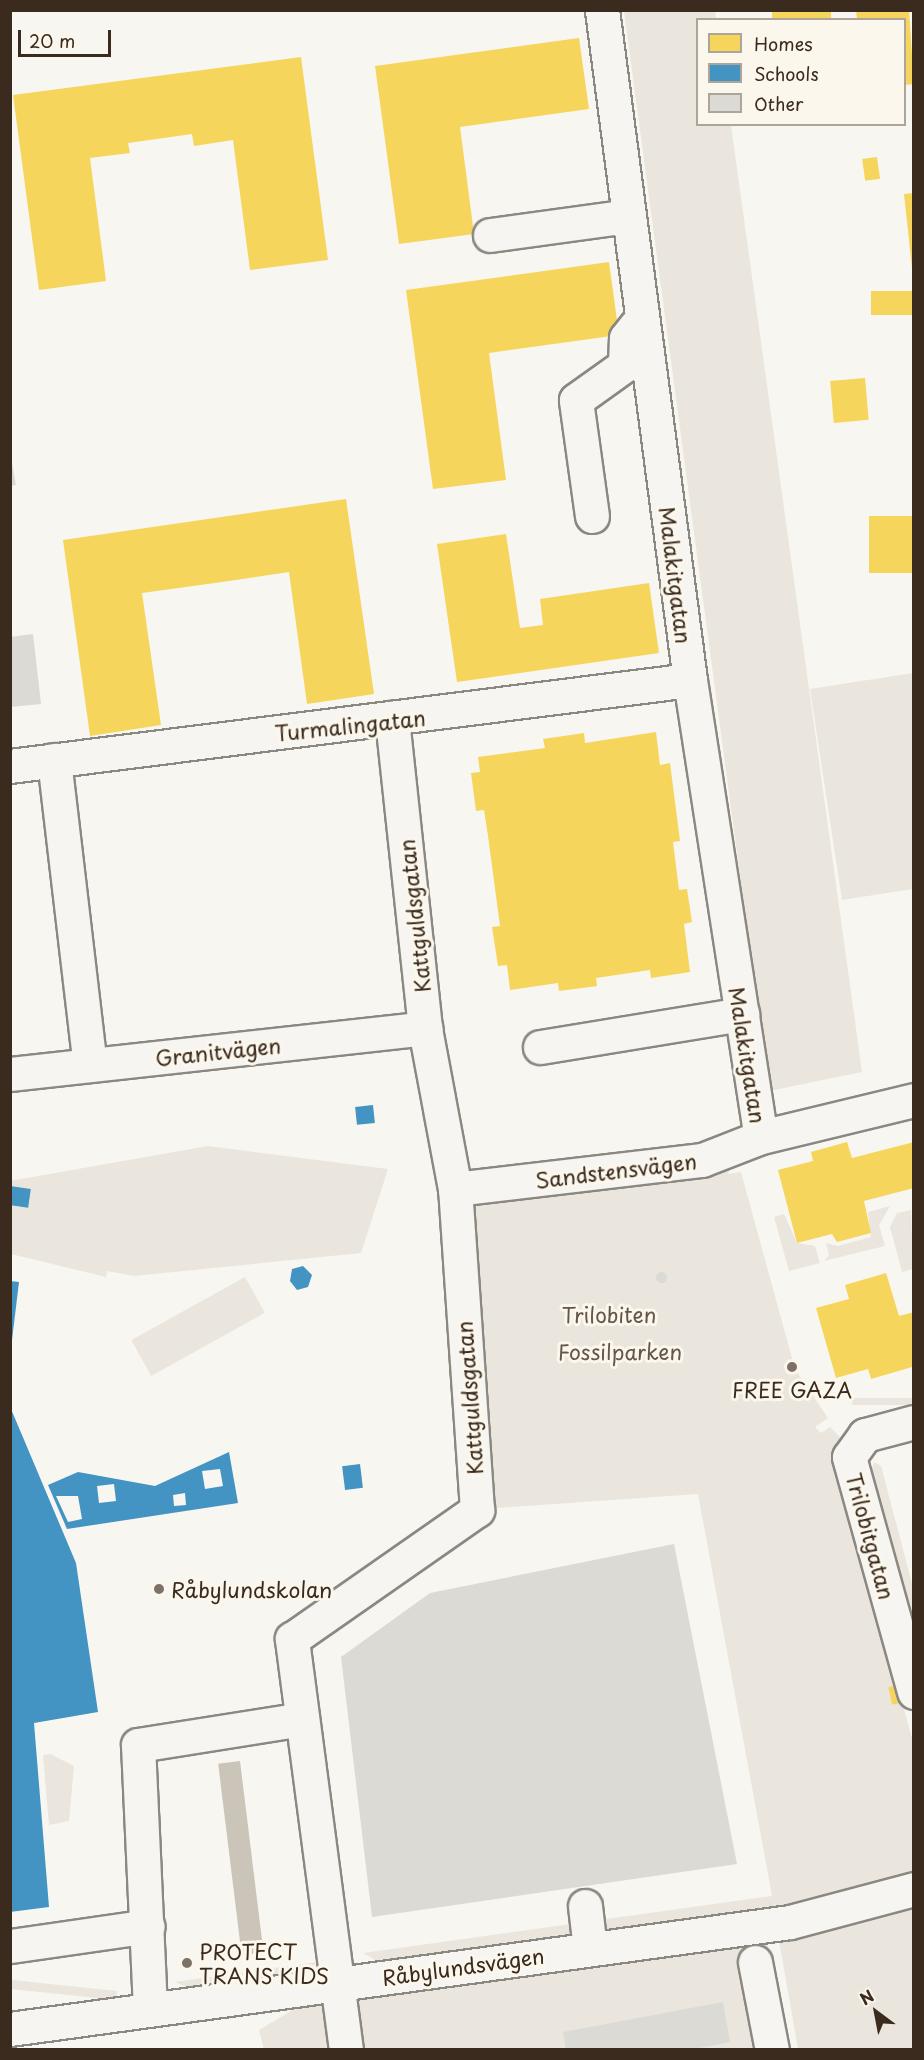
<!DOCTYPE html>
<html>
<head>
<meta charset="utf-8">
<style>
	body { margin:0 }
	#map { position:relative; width:924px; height:2060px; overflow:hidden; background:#f8f6f0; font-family:"Playpen Sans",sans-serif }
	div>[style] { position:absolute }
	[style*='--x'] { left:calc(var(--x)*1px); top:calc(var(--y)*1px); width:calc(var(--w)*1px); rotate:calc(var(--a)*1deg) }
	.green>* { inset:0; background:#eae6dd; transform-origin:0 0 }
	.water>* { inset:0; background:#cac4b9; transform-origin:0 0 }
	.homes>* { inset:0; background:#f6d55c; transform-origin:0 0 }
	.schools>* { inset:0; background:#4393c3; transform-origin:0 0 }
	.building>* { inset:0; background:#dcdad5 }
	.round { border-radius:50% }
	.roads { filter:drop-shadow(2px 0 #8b8781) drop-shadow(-2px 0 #8b8781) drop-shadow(0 2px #8b8781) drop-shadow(0 -2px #8b8781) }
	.minor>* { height:33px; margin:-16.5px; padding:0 16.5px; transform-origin:16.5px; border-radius:16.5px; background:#f6f5f1 }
	.dots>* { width:16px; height:16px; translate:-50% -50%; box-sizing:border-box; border:3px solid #fbf7ec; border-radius:50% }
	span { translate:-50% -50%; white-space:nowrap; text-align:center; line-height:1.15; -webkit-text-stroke:6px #fbf7ec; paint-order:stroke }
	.street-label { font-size:21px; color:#3b2a1e }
	.park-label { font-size:21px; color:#64564a }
	.poi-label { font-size:21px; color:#3b2a1e }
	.left { translate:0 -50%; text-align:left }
	.frame { position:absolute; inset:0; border:12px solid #3b2a1e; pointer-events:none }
	.legend { position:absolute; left:696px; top:18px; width:210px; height:108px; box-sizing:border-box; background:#fbf7ec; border:2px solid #aea59a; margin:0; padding:8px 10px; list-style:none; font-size:18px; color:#3b2a1e }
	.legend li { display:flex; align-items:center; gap:12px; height:30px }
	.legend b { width:30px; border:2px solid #aea59a }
	.north { position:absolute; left:846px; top:1982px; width:60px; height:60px; -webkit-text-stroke:4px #fbf7ec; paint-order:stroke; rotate:328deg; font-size:16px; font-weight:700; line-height:24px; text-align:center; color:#3b2a1e }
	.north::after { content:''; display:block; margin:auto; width:21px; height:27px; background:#3b2a1e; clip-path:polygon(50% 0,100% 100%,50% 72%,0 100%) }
	.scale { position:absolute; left:18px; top:30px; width:93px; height:27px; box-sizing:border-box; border:3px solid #3b2a1e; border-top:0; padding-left:8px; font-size:18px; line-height:21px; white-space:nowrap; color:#3b2a1e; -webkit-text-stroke:4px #fbf7ec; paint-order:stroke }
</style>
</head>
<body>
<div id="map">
	<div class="green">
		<div style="clip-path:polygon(624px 11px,715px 11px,716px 19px,698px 20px,698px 124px,731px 125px,862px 1072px,769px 1091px)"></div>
		<div style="clip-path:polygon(913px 673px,913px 889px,842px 900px,810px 689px)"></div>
		<div style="clip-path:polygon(738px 1142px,728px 1174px,741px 1172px,795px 1369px,828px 1418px,815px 1427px,821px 1433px,830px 1427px,843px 1440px,844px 1489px,913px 1742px,913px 2049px,798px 2049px,773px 1906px,377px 1961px,363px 1953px,772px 1896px,698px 1494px,496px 1508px,441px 1177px)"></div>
		<div style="clip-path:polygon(208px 1146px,388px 1169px,361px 1253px,134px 1276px,107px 1271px,106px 1277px,11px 1254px,10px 1181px)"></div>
		<div style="clip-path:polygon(890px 1206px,879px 1225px,885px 1246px,824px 1261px,829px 1255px,826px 1243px,838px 1246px,871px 1237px,868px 1212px)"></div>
		<div style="clip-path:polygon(911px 1210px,913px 1269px,902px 1272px,890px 1227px,897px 1213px)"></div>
		<div style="clip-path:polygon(784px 1214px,797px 1243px,815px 1246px,820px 1263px,789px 1271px,774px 1217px)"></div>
		<div style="left:245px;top:1277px;width:41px;height:130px;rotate:61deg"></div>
		<div style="left:913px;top:1398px;width:7px;height:61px;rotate:90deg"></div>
		<div style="clip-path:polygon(874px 1462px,881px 1466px,913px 1587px,913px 1632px,871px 1472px)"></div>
		<div style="clip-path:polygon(50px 1754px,74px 1766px,69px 1821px,49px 1825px,43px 1755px)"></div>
		<div style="clip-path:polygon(766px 1940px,789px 2049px,264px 2050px,259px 2030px,294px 2009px)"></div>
		<div style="clip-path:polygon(317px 1962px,307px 1972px,193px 1990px,175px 1982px)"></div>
		<div style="left:117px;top:1991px;width:9px;height:108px;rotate:96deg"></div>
	</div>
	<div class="water">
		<div style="left:240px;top:1761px;width:193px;height:22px;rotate:83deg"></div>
	</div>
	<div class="homes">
		<div style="left:772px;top:10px;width:59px;height:10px"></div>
		<div style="clip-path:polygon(856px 10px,909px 10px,914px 84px,904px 85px,904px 20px,857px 20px)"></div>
		<div style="clip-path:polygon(579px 38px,589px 109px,460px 127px,474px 234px,399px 244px,375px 66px)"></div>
		<div style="clip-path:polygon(301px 57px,328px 260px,250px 270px,233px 140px,194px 146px,192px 134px,128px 143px,130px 153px,90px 158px,106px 281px,39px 290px,13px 95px)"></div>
		<div style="left:877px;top:157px;width:22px;height:15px;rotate:82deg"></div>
		<div style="clip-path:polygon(914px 193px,914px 267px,912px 268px,904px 194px)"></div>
		<div style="clip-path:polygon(609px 262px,619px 335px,489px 353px,506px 480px,433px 489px,406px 290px)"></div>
		<div style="left:914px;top:291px;width:24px;height:43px;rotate:90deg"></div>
		<div style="left:865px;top:378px;width:42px;height:35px;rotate:85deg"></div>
		<div style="clip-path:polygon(346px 499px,374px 694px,307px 704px,289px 572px,215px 583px,142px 593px,161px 725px,90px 736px,63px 540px)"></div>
		<div style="left:914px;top:516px;width:57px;height:45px;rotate:90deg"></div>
		<div style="clip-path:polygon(506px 534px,520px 628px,543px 625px,540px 599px,649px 583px,659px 653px,457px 682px,437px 544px)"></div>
		<div style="clip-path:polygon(656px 732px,660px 765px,670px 763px,680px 841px,673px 842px,679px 890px,687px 889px,692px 922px,684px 924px,690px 972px,651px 978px,650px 970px,596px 978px,597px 986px,559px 991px,558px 983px,510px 990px,507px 965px,498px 966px,492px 927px,500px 926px,488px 836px,484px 810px,476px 811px,471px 773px,480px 772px,478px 757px,545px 748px,543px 739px,584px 733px,585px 743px)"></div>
		<div style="clip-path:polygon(847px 1142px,852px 1158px,914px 1142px,914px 1188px,864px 1201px,871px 1233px,837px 1242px,832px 1234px,797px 1243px,778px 1170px,813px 1161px,811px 1152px)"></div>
		<div style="clip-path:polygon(886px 1273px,899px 1316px,914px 1312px,912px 1367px,871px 1379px,868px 1369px,836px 1378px,816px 1308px,849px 1299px,845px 1285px)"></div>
		<div style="left:898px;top:1685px;width:18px;height:10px;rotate:77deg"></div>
	</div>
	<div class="schools">
		<div style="left:373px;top:1105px;width:18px;height:18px;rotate:84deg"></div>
		<div style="left:10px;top:1186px;width:21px;height:19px;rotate:8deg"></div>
		<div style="clip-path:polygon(303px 1266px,312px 1275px,308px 1287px,297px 1290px,290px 1281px,292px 1269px)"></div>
		<div style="clip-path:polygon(10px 1281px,19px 1282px,12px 1340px,10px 1340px)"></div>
		<div style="clip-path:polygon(11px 1409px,76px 1563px,98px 1712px,34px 1723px,49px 1907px,10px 1912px)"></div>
		<div style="clip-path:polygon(evenodd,229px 1452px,238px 1503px,67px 1529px,48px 1485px,78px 1472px,155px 1486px,229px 1452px,220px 1469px,223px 1486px,205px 1489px,202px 1471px,220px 1469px,229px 1452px,114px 1484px,116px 1501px,99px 1503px,97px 1486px,114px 1484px,229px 1452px,185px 1493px,186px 1505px,174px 1506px,173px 1495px,185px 1493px,229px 1452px,56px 1496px,78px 1496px,82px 1519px,68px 1522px,56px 1496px)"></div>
		<div style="left:360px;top:1464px;width:24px;height:18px;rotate:83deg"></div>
	</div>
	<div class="building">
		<div style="clip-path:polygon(10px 453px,16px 485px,10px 486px)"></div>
		<div style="clip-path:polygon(33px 634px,41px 704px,10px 707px,10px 637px)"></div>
		<div class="round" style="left:655.5px;top:1271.5px;width:11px;height:11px"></div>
		<div style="clip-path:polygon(674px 1544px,737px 1864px,372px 1917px,341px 1657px,430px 1593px)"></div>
		<div style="clip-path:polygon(723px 2002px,730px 2042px,689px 2050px,566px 2050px,563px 2032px)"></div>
	</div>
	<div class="roads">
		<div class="minor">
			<div style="--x:602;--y:10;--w:676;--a:82.52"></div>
			<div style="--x:690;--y:680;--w:462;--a:81.2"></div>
			<div style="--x:490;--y:235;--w:140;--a:-7.8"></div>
			<div style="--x:592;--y:516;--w:117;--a:-97.9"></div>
			<div style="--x:576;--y:400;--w:60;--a:-35.5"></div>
			<div style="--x:625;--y:365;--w:27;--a:-88"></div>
			<div style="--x:626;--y:338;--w:16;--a:-52"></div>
			<div style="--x:54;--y:760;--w:307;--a:83.3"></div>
			<div style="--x:10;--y:766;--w:685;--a:-7.21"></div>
			<div style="--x:540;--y:1047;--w:205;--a:-9.3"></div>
			<div style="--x:10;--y:1074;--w:418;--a:-6.3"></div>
			<div style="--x:455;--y:1189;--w:249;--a:-6.7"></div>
			<div style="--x:702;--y:1160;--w:63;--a:-21.3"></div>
			<div style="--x:761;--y:1137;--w:157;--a:-13.6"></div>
			<div style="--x:914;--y:1422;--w:51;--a:165.1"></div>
			<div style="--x:865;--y:1435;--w:27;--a:126"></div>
			<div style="--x:849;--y:1457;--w:244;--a:74.5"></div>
			<div style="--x:585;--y:1906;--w:43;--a:83.4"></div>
			<div style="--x:10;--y:1946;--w:139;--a:-8.2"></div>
			<div style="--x:755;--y:1962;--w:90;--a:79.1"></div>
			<div style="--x:150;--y:2009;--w:264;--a:-92.6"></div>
			<div style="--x:138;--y:1745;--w:166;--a:-9"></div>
			<div style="--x:10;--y:2029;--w:787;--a:-7.81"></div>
			<div style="--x:790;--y:1922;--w:128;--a:-14.9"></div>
			<div style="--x:346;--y:2050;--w:415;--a:-97.5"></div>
			<div style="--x:292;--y:1639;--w:226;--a:-34.9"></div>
			<div style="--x:477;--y:1510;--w:322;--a:-93.9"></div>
			<div style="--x:455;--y:1189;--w:164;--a:-100.6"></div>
			<div style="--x:425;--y:1028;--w:312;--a:-96.1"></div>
		</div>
	</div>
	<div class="dots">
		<div style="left:792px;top:1367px;background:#7d7168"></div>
		<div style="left:159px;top:1589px;background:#7d7168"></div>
		<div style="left:187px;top:1963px;background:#7d7168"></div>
	</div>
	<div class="street-label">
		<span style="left:676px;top:575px;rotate:83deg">Malakitgatan</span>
		<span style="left:350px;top:725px;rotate:-6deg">Turmalingatan</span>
		<span style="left:414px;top:916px;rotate:-96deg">Kattguldsgatan</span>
		<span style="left:218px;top:1051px;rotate:-6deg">Granitvägen</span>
		<span style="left:748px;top:1055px;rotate:81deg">Malakitgatan</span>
		<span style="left:616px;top:1170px;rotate:-7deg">Sandstensvägen</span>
		<span style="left:469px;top:1398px;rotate:-94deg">Kattguldsgatan</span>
		<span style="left:871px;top:1536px;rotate:75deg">Trilobitgatan</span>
		<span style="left:463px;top:1966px;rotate:-8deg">Råbylundsvägen</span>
	</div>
	<div class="park-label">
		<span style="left:609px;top:1314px">Trilobiten</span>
		<span style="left:620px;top:1351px">Fossilparken</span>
	</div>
	<div class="poi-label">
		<span style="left:792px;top:1389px">FREE GAZA</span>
		<span class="left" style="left:171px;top:1589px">Råbylundskolan</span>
		<span class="left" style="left:199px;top:1963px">PROTECT<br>TRANS KIDS</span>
	</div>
	<div class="frame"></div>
	<ul class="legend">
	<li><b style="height:16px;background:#f6d55c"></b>Homes</li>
	<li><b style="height:16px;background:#4393c3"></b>Schools</li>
	<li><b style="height:16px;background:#dcdad5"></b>Other</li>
	</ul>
	<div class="north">N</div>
	<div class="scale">20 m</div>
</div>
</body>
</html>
